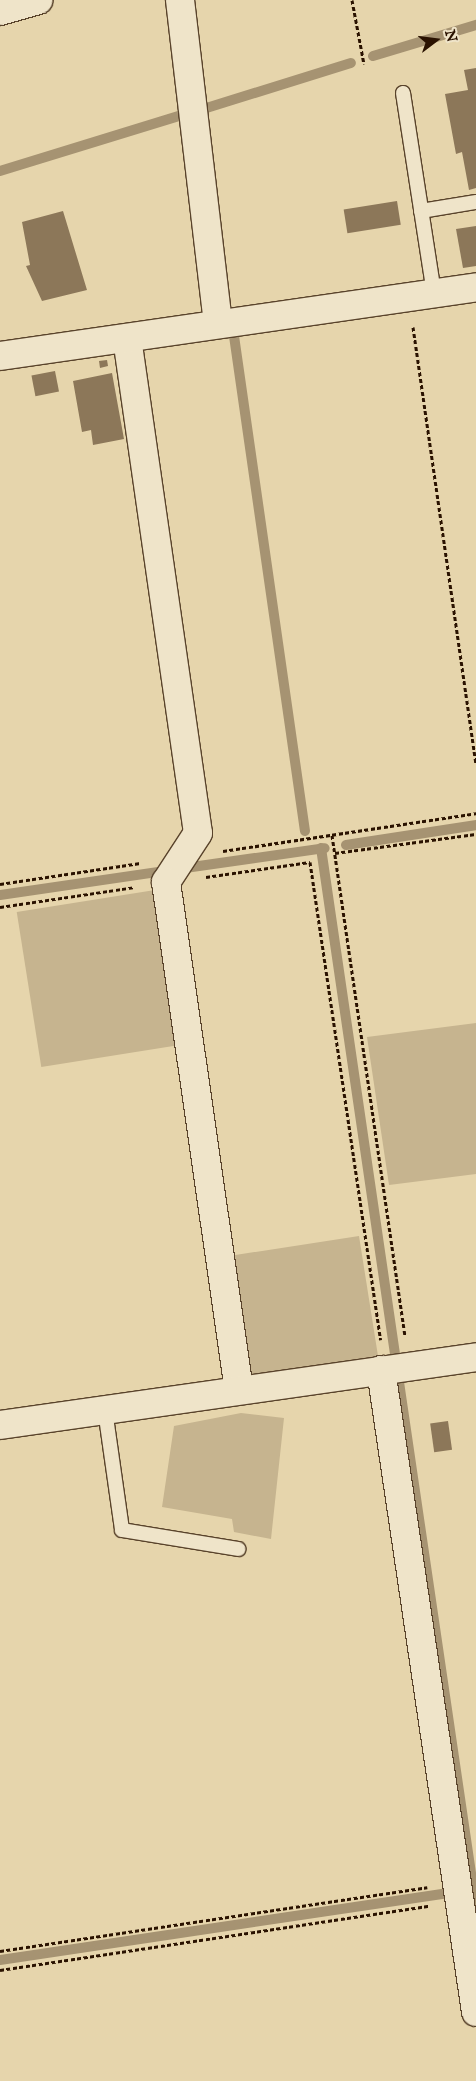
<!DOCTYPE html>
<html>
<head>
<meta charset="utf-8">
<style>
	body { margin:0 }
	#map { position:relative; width:476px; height:2081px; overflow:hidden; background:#e6d5ac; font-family:"IM FELL English",serif }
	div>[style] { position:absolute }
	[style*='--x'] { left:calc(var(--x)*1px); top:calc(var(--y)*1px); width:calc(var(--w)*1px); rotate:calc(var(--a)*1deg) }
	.green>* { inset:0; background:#c6b48f; transform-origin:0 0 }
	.stream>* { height:10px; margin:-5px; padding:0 5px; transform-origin:5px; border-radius:5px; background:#a69372 }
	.building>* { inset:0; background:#8c7759; transform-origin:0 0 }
	.path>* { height:3px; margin-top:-1.5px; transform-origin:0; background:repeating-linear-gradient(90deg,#2a1200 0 4px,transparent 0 6.5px) }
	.roads { filter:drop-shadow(1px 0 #59432b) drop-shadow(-1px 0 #59432b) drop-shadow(0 1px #59432b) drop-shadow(0 -1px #59432b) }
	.service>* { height:14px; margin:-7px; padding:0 7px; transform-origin:7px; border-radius:7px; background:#efe4c9 }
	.minor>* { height:28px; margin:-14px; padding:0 14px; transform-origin:14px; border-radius:14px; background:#efe4c9 }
	.tertiary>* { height:28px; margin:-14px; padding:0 14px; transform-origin:14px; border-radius:14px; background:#efe4c9 }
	span { translate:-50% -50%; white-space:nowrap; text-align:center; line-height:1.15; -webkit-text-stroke:4.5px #efe4c9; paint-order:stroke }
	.north { position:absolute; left:411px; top:15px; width:50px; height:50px; -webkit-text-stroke:4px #efe4c9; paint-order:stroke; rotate:75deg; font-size:14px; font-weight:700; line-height:20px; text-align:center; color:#2a1200 }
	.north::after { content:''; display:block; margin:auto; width:18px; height:22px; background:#2a1200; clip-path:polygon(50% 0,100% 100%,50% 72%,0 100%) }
</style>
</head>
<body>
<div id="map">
	<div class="green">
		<div style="left:155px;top:890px;width:157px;height:140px;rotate:81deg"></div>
		<div style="clip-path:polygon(476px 1023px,476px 1174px,389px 1185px,367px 1037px)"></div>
		<div style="clip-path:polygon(359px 1236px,378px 1356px,252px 1375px,247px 1368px,229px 1256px)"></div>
		<div style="clip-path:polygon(241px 1413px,284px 1418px,271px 1539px,234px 1532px,232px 1519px,162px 1507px,174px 1426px)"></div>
	</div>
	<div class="stream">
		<div style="--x:373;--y:56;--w:108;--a:-16.8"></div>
		<div style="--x:200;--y:110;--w:158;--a:-17.3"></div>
		<div style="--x:0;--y:171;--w:190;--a:-17.1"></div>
		<div style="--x:234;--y:336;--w:500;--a:81.84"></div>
		<div style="--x:346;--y:845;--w:132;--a:-8.7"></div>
		<div style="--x:321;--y:848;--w:511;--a:81.68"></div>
		<div style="--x:185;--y:868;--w:141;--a:-8.1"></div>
		<div style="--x:0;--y:895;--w:167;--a:-8.3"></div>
		<div style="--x:399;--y:1382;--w:531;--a:81.66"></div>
		<div style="--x:0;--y:1960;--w:452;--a:-8.5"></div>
	</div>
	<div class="building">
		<div style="clip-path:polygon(476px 68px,476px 188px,469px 190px,462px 152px,456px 154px,445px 94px,468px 90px,464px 70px)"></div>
		<div style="left:397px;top:201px;width:24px;height:54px;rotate:81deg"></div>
		<div style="clip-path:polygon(63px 211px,87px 290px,42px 301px,26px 266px,30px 265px,22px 222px)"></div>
		<div style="clip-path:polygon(476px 226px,476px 266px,463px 268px,456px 229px)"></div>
		<div style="clip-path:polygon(107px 360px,108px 366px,100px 368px,99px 361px)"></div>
		<div style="left:55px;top:371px;width:21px;height:24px;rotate:79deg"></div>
		<div style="clip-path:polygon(112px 373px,124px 439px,93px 445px,91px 430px,82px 432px,73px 381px)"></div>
		<div style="left:448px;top:1421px;width:29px;height:18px;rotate:82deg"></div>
	</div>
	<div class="path">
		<div style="--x:352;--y:0;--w:65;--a:79.4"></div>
		<div style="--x:413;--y:327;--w:440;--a:81.8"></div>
		<div style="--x:332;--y:835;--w:506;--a:81.71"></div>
		<div style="--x:223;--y:851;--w:256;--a:-8.5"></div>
		<div style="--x:335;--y:853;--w:142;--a:-7.7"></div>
		<div style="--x:206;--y:877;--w:105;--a:-8.2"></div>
		<div style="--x:310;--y:862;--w:483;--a:81.6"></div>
		<div style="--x:0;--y:884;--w:142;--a:-8.5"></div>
		<div style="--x:0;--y:907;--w:136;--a:-8.4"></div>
		<div style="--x:0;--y:1951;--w:432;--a:-8.5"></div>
		<div style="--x:0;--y:1970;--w:434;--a:-8.5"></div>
	</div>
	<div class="roads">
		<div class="service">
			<div style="--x:403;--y:93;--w:202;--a:81.2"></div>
			<div style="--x:421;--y:211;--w:56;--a:-9.3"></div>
			<div style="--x:105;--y:1410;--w:121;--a:81.9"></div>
			<div style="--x:122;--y:1530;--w:118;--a:9.3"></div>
		</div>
		<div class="minor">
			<div style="--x:180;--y:0;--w:326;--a:83.3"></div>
			<div style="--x:127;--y:338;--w:500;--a:81.84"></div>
			<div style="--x:198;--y:833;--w:59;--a:123.1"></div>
			<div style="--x:166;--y:882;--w:513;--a:81.82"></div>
			<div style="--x:0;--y:356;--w:481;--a:-8.2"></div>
			<div style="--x:381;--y:1370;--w:649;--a:81.58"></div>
			<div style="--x:0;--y:1425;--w:481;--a:-8.1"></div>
		</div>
		<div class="tertiary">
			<div style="--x:0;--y:11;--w:40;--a:-16"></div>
		</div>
	</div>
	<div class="north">N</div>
</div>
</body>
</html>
